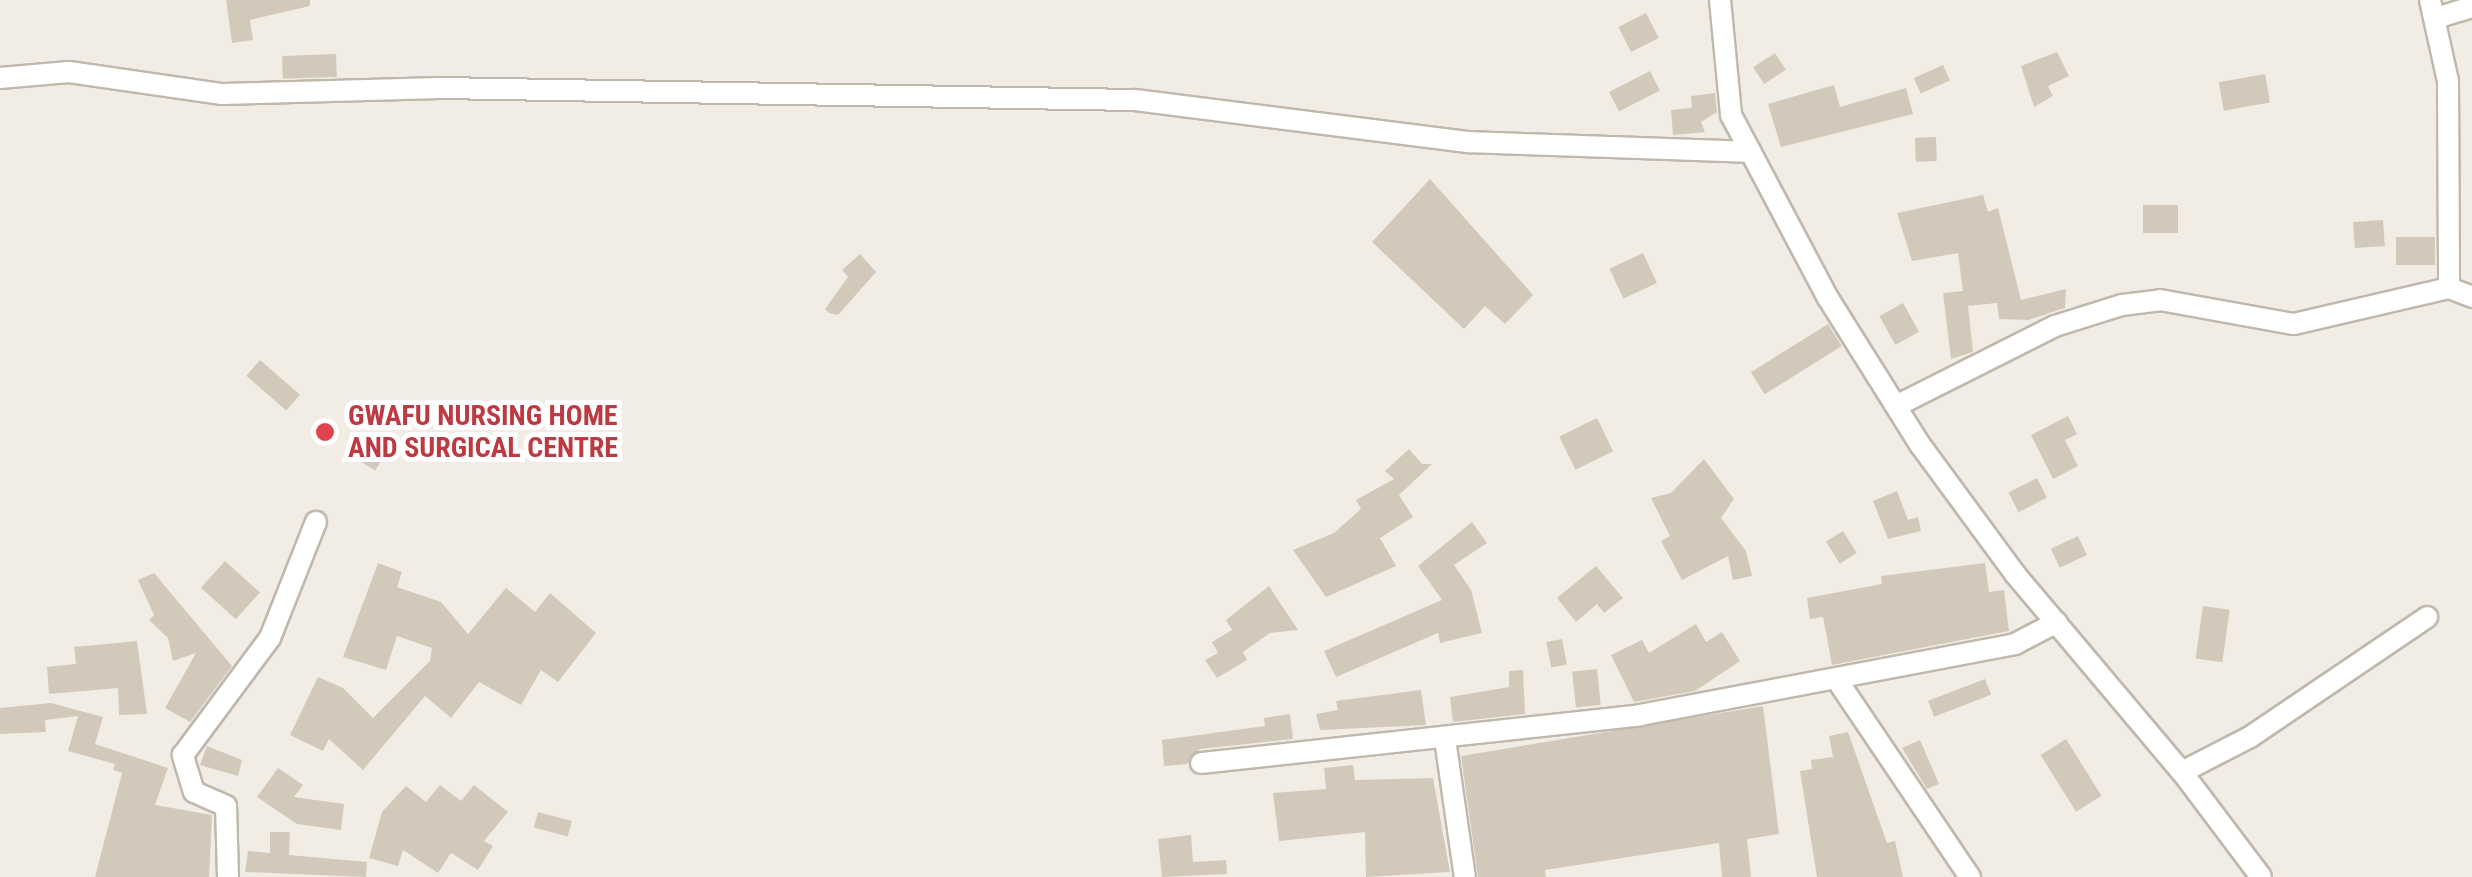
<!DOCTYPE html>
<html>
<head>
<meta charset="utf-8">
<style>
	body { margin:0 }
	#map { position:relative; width:2472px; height:877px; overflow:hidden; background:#f1ede5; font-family:"Roboto Condensed",sans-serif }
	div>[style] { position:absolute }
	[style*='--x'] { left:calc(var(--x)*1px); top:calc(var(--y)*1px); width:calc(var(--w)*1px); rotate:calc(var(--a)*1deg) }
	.building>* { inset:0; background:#d2c9bb; transform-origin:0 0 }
	.roads { filter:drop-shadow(2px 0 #bfb8ab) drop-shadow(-2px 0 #bfb8ab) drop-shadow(0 2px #bfb8ab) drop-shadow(0 -2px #bfb8ab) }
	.minor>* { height:20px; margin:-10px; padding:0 10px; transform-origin:10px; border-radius:10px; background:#fff }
	.dots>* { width:28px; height:28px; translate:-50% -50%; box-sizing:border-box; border:5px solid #fff; border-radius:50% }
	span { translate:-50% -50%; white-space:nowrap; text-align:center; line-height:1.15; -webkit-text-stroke:10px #fff; paint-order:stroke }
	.health-label { font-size:28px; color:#be3a42; font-weight:700 }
	.left { translate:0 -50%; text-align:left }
</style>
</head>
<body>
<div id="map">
	<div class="building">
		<div style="clip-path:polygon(226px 0,310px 0,310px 6px,250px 20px,253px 40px,232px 43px)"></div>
		<div style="left:1646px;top:13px;width:28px;height:31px;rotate:63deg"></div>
		<div style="clip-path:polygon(2057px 52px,2069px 76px,2048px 86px,2053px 96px,2034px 107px,2021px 66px)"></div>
		<div style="left:1775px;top:53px;width:20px;height:26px;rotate:57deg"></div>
		<div style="left:336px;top:54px;width:23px;height:54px;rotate:88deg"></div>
		<div style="left:1943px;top:65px;width:17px;height:32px;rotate:66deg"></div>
		<div style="left:1650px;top:71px;width:22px;height:46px;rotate:63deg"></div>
		<div style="left:2265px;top:74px;width:29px;height:47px;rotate:80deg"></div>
		<div style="clip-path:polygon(1834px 85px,1840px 107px,1906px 88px,1913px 114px,1781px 147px,1768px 104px)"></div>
		<div style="clip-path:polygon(1715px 93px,1717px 112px,1701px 122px,1705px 132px,1673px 135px,1671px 110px,1692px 108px,1691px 96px)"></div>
		<div style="left:1936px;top:137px;width:24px;height:21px;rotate:88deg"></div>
		<div style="clip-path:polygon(1430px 179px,1533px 295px,1505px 324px,1485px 306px,1464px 329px,1372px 242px)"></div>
		<div style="clip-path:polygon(1983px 195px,1988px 212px,1998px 208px,2021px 300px,2066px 289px,2065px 308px,2028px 320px,1999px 319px,1997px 303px,1968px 306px,1973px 352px,1951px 359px,1943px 293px,1963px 291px,1958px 253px,1912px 261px,1897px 213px)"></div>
		<div style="left:2143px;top:205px;width:35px;height:28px"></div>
		<div style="left:2383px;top:220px;width:26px;height:30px;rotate:86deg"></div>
		<div style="left:2435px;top:237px;width:28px;height:39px;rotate:90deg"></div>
		<div style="left:1643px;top:253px;width:33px;height:37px;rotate:65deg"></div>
		<div style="clip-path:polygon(860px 254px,876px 272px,838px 315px,829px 313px,825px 309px,848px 277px,842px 270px)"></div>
		<div style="left:1903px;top:303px;width:33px;height:27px;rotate:61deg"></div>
		<div style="left:1828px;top:324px;width:26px;height:91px;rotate:58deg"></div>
		<div style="left:260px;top:360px;width:53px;height:21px;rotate:41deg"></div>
		<div style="clip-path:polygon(2068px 416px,2077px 434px,2065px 440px,2078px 466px,2053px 479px,2031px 435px)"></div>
		<div style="left:1597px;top:418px;width:37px;height:42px;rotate:64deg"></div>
		<div style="left:368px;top:438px;width:23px;height:24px;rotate:31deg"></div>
		<div style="clip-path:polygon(1409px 449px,1422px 464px,1432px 464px,1399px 495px,1413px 517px,1380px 538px,1396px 566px,1326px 597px,1293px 550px,1334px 533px,1361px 509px,1356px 500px,1394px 479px,1385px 471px)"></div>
		<div style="clip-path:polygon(1704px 459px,1734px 499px,1721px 518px,1746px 551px,1752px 576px,1733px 580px,1728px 556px,1682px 580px,1661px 541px,1670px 536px,1651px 498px,1671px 493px)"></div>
		<div style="left:2037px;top:478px;width:22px;height:32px;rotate:63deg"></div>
		<div style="clip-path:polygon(1897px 491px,1908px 520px,1918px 517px,1921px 531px,1888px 539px,1873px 501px)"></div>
		<div style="clip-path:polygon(1472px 522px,1487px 543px,1454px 565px,1471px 590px,1482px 633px,1440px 643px,1438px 633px,1336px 677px,1324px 651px,1442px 600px,1418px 566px)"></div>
		<div style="left:1843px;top:531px;width:26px;height:20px;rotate:58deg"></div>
		<div style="left:2078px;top:536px;width:21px;height:30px;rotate:65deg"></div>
		<div style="left:225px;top:561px;width:47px;height:36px;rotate:42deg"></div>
		<div style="clip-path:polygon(378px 563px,402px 572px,397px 587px,441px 602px,468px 634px,506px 588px,535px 612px,550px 593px,596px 633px,558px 682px,541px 670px,521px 705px,479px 682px,451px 718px,425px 696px,363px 770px,329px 739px,323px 751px,290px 735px,318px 677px,343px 688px,373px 718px,430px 661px,432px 648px,397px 636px,386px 670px,343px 657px)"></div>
		<div style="clip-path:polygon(1985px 563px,1989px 592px,2004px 590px,2009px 631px,1832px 665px,1823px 617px,1810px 619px,1807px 598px,1882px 584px,1881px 576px)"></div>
		<div style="clip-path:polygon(1596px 566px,1623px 598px,1604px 613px,1597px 604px,1576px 622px,1557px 598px)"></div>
		<div style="clip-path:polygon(154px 573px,232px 666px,190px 722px,165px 708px,196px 653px,173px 661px,168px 638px,149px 620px,154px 615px,138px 580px)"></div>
		<div style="clip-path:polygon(1269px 586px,1298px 630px,1270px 633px,1243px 652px,1247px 660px,1217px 678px,1205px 660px,1218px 653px,1212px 642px,1232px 630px,1226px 620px)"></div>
		<div style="left:2203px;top:606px;width:27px;height:53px;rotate:8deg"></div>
		<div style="clip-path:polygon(1696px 624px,1706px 642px,1722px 632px,1740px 661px,1695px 691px,1634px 702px,1611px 655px,1642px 640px,1649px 653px)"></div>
		<div style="left:1562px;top:639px;width:26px;height:16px;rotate:79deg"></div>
		<div style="clip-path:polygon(137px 641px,147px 714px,119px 715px,118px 688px,49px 694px,47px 667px,76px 664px,74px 647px)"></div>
		<div style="left:1597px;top:669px;width:36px;height:25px;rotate:84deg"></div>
		<div style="clip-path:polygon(1523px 670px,1525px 714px,1453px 722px,1450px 697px,1509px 687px,1509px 671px)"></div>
		<div style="left:1985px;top:679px;width:17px;height:61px;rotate:69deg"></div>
		<div style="clip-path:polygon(1421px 690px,1426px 725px,1320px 730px,1316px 714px,1338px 710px,1336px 701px)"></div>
		<div style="clip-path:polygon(51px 703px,103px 717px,95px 744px,168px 768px,155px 805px,212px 815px,209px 877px,95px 877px,122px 773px,113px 770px,115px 764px,68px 751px,78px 716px,45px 720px,46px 732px,0 734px,0 708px)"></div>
		<div style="clip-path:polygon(1763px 706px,1779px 834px,1747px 839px,1751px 877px,1722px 877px,1719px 843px,1545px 870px,1546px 877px,1478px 877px,1461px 756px)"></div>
		<div style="clip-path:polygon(1290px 714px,1293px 739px,1200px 749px,1187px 764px,1164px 766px,1162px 740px,1265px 726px,1264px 718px)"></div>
		<div style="clip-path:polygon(1848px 732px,1887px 843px,1895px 841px,1903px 877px,1817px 877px,1800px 771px,1812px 769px,1811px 760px,1833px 757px,1829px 736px)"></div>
		<div style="left:2066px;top:739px;width:67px;height:30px;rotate:58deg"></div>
		<div style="clip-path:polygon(1920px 740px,1939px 784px,1927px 789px,1902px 748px)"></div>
		<div style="clip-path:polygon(207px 746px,242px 760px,238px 776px,200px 765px)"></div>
		<div style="clip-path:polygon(1353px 765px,1355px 780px,1433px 778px,1450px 872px,1366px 877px,1365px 832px,1279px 841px,1273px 793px,1326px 789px,1324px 768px)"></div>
		<div style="clip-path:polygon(278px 768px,303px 785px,294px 797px,344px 804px,341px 830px,297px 824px,257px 797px)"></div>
		<div style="clip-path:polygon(440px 785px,461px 801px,474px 785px,508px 812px,484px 841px,493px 846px,478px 870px,451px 853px,438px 873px,403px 850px,398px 866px,369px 858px,382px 812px,406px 786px,426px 802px)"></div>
		<div style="left:538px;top:812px;width:35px;height:16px;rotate:15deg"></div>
		<div style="clip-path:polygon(270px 832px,290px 832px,289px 855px,367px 862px,366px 877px,245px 872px,248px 851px,270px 853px)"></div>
		<div style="clip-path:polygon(1191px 835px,1193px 862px,1226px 860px,1227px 874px,1162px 877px,1158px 839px)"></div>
	</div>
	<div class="roads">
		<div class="minor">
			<div style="--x:1720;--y:0;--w:116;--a:84.5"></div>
			<div style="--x:1731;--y:115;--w:207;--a:62.1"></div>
			<div style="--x:1828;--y:298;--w:175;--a:57.9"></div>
			<div style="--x:1921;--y:446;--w:159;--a:53.7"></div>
			<div style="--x:2015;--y:574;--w:259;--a:49.9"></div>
			<div style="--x:2182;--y:772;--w:131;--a:53"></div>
			<div style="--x:2430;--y:0;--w:83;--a:77.5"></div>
			<div style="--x:2448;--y:81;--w:207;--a:89.7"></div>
			<div style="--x:2436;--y:18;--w:38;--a:-17"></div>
			<div style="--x:0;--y:78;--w:69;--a:-5"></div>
			<div style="--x:69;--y:72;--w:155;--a:8.2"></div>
			<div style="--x:222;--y:94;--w:218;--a:-1.6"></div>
			<div style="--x:440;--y:88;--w:695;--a:0.99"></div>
			<div style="--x:1135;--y:100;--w:337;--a:7.2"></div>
			<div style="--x:1469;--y:142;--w:282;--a:2"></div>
			<div style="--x:1896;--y:406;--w:178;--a:-26.7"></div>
			<div style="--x:2055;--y:326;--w:70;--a:-17.4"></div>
			<div style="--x:2122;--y:305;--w:38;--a:-7"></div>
			<div style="--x:2160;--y:300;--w:136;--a:10.2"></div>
			<div style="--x:2294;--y:324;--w:159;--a:-13.1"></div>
			<div style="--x:2449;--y:288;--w:25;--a:21"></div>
			<div style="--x:1837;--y:680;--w:238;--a:56"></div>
			<div style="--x:1445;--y:739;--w:139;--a:81.8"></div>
			<div style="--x:1201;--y:763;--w:442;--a:-6.2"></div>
			<div style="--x:1640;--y:715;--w:382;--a:-10.7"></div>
			<div style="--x:2015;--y:644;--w:47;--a:-27.6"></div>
			<div style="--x:2182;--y:772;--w:76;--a:-27.2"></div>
			<div style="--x:2250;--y:737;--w:214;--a:-34.1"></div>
			<div style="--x:228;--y:877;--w:71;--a:-91.6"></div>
			<div style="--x:226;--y:806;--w:35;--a:-156"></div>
			<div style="--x:194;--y:792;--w:39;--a:-107"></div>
			<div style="--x:183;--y:755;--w:146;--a:-53.4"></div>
			<div style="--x:270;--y:638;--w:125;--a:-68.4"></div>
		</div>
	</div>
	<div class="dots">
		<div style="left:325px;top:432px;background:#e0444e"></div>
	</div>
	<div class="health-label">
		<span class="left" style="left:348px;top:432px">GWAFU NURSING HOME<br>AND SURGICAL CENTRE</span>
	</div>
</div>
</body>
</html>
